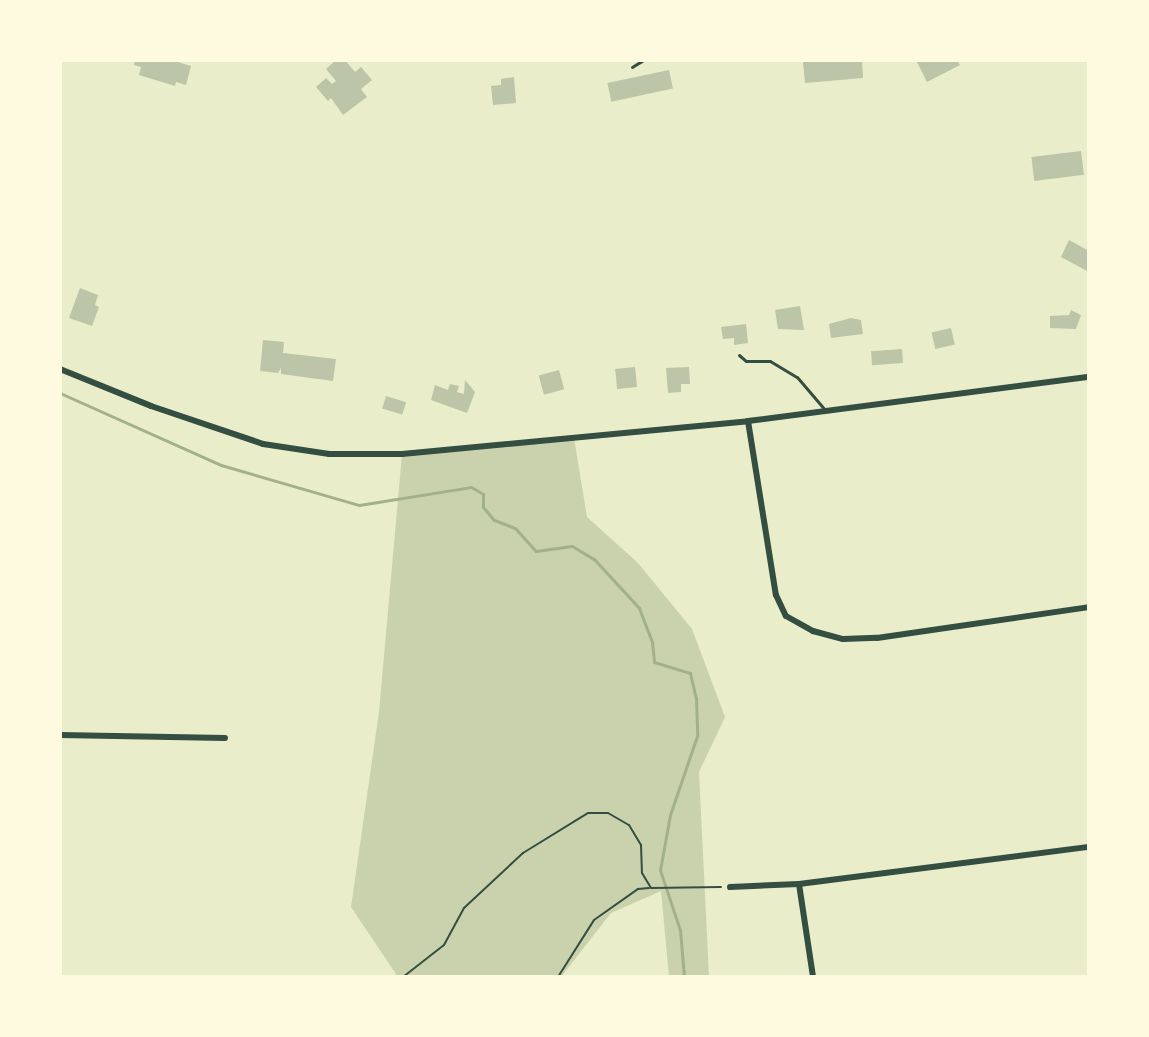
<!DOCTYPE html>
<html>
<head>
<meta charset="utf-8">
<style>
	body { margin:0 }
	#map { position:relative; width:1149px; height:1037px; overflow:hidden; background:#e9edc9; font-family:Barlow,sans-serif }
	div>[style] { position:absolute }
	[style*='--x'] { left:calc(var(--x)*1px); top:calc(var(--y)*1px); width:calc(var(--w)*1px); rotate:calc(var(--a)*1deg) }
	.green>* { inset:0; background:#cad2ad }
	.stream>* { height:3px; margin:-1.5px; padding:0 1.5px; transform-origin:1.5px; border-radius:1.5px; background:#a3b18a }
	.building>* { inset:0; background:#bcc5a7; transform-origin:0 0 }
	.path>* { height:2px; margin:-1px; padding:0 1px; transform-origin:1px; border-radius:1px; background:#344e41 }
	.service>* { height:3px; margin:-1.5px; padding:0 1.5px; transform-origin:1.5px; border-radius:1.5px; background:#344e41 }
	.minor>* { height:6px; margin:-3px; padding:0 3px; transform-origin:3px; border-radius:3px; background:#344e41 }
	span { translate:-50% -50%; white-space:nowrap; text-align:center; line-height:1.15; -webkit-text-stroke:6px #fefae0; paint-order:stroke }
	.frame { position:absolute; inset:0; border:62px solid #fefae0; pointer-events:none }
</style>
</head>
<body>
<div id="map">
	<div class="green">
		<div style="clip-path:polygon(574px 438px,587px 517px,638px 563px,692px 629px,725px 717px,699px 772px,709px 977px,669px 977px,661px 891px,611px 913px,561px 977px,398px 977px,351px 907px,379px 712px,402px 454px)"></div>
	</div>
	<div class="stream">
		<div style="--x:60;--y:393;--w:176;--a:24.1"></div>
		<div style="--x:221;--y:465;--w:144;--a:16.2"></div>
		<div style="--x:359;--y:505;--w:113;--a:-9.1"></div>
		<div style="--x:471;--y:487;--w:14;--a:30"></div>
		<div style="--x:483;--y:494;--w:13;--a:90"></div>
		<div style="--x:483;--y:507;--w:17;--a:50"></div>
		<div style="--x:494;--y:520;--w:22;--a:21"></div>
		<div style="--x:515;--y:528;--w:31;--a:48"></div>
		<div style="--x:536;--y:551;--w:36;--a:-8"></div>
		<div style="--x:572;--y:546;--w:26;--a:31"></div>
		<div style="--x:594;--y:559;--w:67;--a:47.4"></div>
		<div style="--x:639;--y:608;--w:36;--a:69"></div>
		<div style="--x:652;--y:642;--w:20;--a:84"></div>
		<div style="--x:654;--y:662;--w:38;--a:17"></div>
		<div style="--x:690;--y:673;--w:26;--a:77"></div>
		<div style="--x:696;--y:698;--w:38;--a:88"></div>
		<div style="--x:697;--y:736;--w:83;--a:108.9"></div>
		<div style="--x:670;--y:815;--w:56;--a:100.3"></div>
		<div style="--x:660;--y:870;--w:63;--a:71.6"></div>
		<div style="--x:680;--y:930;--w:47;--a:85.1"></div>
	</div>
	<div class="building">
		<div style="clip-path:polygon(135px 60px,171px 60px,191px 66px,186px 85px,176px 82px,175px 86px,139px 75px,141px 67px,134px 65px)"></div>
		<div style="clip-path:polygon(336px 60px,345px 60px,355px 72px,361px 67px,372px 80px,361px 89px,367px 97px,343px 115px,331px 98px,328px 101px,316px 87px,326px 78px,332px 84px,336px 81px,326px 69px)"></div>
		<div style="clip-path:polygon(830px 60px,862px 60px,863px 78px,805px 83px,803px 62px)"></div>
		<div style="clip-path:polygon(916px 60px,957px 60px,960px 65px,927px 82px)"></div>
		<div style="left:669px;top:70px;width:19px;height:63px;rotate:78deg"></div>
		<div style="clip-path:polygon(514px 77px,516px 103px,493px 105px,491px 86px,501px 85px,501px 79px)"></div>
		<div style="left:1081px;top:151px;width:24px;height:50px;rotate:83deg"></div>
		<div style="clip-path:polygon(1069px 240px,1089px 251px,1089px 272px,1061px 257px)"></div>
		<div style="clip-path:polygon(80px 288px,98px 295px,95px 305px,99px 307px,92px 326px,69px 318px)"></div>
		<div style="clip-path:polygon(800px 306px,804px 330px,778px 329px,775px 310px)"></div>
		<div style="clip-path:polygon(1071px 310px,1081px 315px,1076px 329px,1050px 328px,1050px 316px,1069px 315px)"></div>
		<div style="clip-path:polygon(851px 318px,861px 320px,863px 334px,831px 338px,829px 324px)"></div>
		<div style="clip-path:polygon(746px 324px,748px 343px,734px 345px,734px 338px,723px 339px,721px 327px)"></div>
		<div style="left:951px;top:328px;width:17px;height:20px;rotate:77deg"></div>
		<div style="clip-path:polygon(263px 340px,284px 342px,283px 353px,336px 359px,333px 381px,281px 374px,281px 368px,278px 373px,260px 371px)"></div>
		<div style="left:902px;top:349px;width:14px;height:31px;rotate:86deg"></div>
		<div style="left:635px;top:367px;width:20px;height:20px;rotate:84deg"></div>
		<div style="clip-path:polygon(689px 367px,690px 384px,681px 384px,681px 392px,668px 393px,666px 368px)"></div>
		<div style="left:559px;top:370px;width:20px;height:21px;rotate:75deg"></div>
		<div style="clip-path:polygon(465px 380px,475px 392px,467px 413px,431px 400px,435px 385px,448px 390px,450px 384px,459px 386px,457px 392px,464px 394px)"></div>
		<div style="left:386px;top:396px;width:21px;height:13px;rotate:17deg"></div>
	</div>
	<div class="path">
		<div style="--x:403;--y:977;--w:52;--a:-38"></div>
		<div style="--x:444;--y:945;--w:42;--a:-61.6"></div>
		<div style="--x:464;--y:908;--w:81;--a:-43"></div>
		<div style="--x:523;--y:853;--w:76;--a:-31.6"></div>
		<div style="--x:588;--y:813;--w:20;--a:0"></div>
		<div style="--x:608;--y:813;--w:24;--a:30"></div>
		<div style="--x:629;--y:825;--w:23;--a:59"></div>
		<div style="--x:641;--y:845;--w:28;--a:88"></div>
		<div style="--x:642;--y:873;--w:17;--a:59"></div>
		<div style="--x:651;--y:888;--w:70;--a:-0.8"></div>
		<div style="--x:558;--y:977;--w:67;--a:-57.7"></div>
		<div style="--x:594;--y:920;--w:54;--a:-35.2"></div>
		<div style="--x:638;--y:889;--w:11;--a:-5"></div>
	</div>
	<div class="service">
		<div style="--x:632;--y:67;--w:13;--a:-32"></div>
		<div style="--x:739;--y:355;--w:9;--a:41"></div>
		<div style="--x:746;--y:361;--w:24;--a:0"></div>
		<div style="--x:770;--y:361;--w:31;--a:31"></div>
		<div style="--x:797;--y:377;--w:45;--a:49.5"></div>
	</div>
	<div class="minor">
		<div style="--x:60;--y:369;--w:98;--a:22.1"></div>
		<div style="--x:151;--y:406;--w:118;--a:18.7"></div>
		<div style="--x:263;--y:444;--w:67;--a:8.6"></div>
		<div style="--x:329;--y:454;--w:73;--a:0"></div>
		<div style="--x:402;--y:454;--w:348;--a:-5.4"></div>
		<div style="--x:748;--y:421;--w:344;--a:-7.4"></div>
		<div style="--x:748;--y:421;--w:176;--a:80.9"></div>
		<div style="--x:776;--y:595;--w:23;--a:65"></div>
		<div style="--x:786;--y:616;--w:31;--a:29"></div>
		<div style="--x:813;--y:631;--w:31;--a:15"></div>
		<div style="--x:843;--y:639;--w:34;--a:-2"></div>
		<div style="--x:877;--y:638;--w:214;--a:-8.3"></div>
		<div style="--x:60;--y:735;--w:165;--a:1"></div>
		<div style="--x:799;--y:884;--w:94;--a:81.4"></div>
		<div style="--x:730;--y:887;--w:69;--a:-2.5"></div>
		<div style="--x:799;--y:884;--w:292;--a:-7.3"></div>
	</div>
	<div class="frame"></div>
</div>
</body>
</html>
